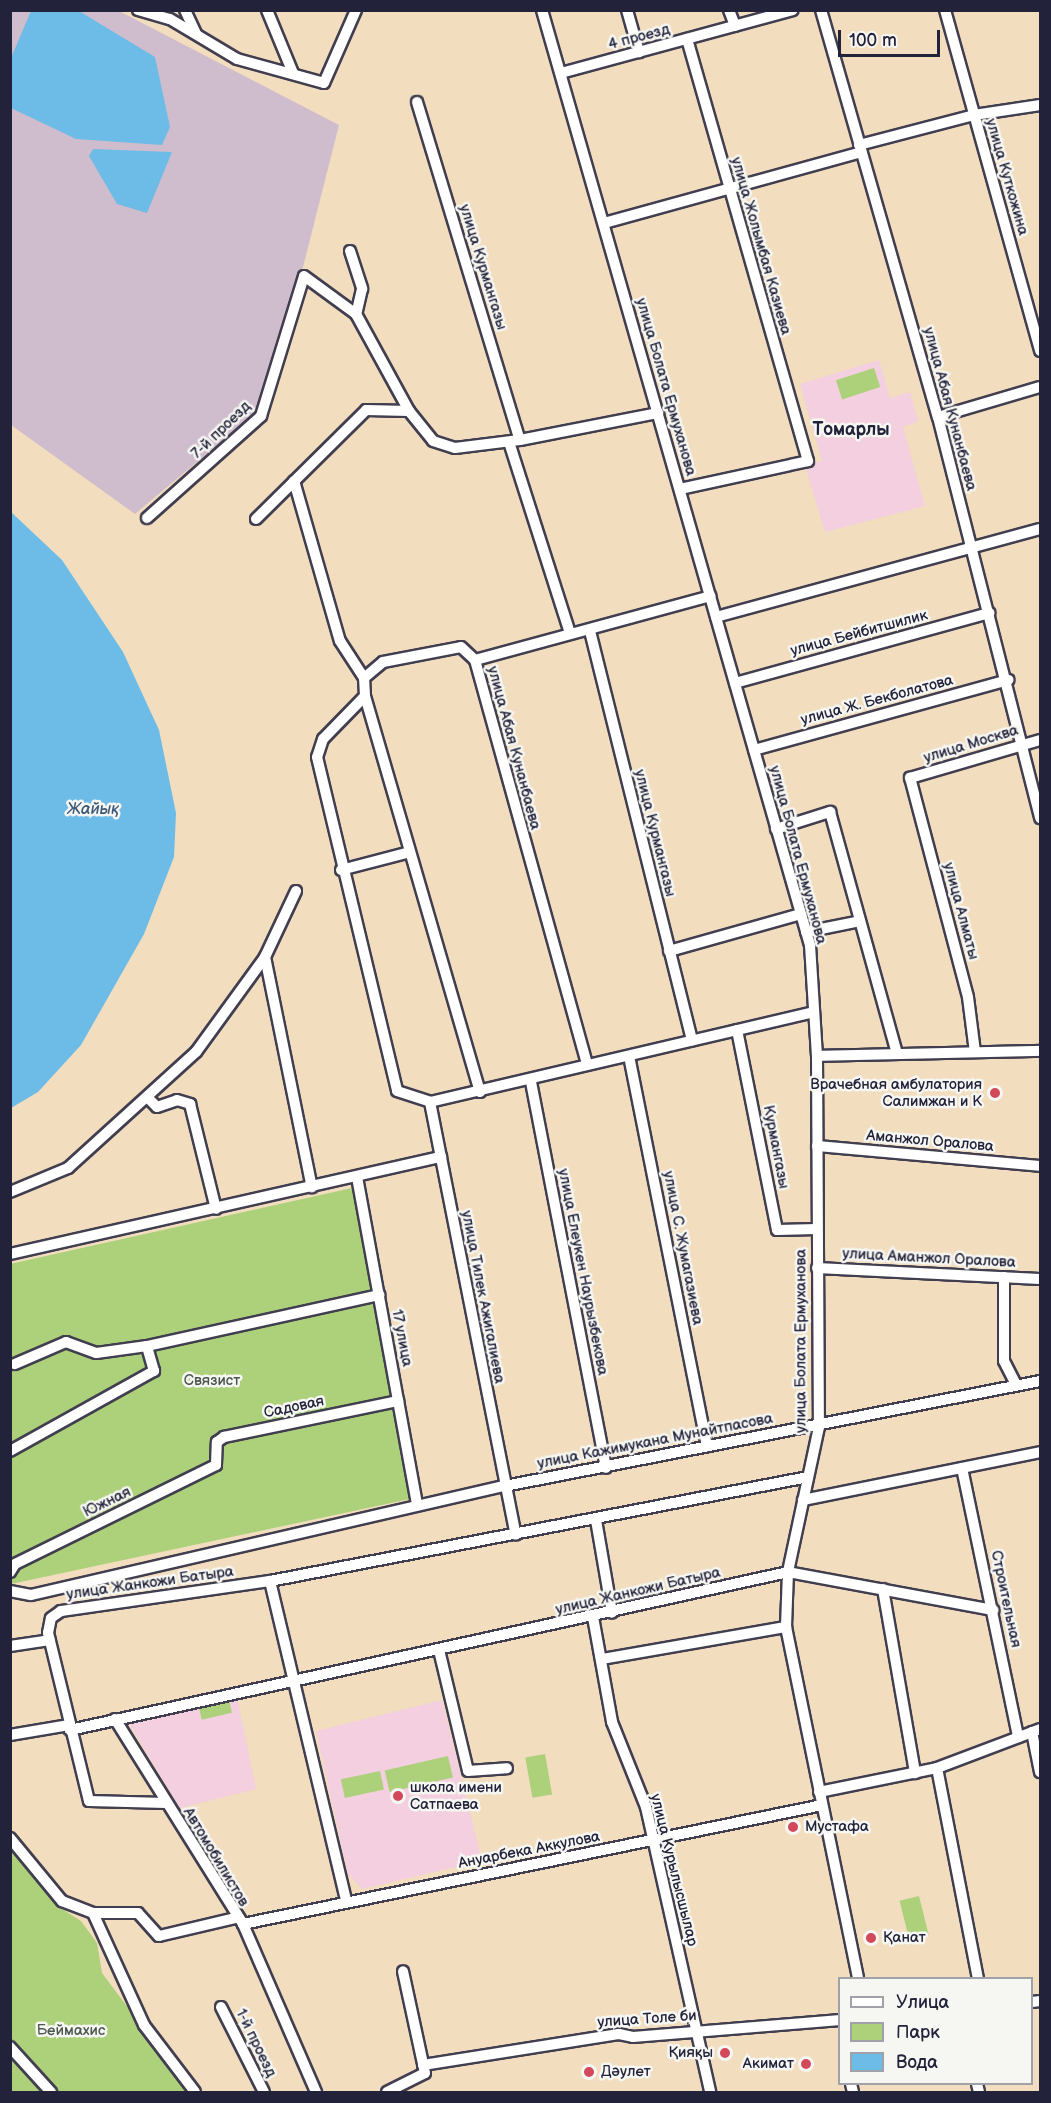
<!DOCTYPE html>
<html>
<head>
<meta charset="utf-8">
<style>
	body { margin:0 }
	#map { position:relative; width:1051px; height:2103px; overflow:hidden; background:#f2ddbf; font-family:"Balsamiq Sans",sans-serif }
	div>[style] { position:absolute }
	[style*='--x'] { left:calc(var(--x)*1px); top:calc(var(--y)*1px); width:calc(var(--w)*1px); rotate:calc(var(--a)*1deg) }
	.built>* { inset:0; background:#f3cfdf }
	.industrial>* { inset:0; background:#cfbdce }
	.green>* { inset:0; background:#acd17a; transform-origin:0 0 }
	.water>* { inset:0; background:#6dbbe7 }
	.roads { filter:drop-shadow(2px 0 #413e4f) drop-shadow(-2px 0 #413e4f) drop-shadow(0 2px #413e4f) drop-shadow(0 -2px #413e4f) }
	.minor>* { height:10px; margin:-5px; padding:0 5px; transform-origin:5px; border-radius:5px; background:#fff }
	.dots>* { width:16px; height:16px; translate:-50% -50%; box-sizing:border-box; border:3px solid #f6f6f2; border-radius:50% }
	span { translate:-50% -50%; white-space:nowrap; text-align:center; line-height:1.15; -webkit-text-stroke:5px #f6f6f2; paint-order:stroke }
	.street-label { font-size:15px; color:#22223b }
	.poi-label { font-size:15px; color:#22223b }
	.right { translate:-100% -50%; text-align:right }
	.left { translate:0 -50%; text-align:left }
	.park-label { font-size:15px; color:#4b574e }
	.water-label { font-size:16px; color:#3c5877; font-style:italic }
	.quarter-label { font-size:18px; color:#22223b; font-weight:700 }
	.frame { position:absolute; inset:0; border:12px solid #22223b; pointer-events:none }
	.legend { position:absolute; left:838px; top:1977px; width:195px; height:108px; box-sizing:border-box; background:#f6f6f2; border:2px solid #a1a1a9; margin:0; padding:8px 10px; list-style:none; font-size:18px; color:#22223b }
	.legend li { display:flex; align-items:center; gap:12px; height:30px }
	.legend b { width:30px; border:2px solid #a1a1a9 }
	.scale { position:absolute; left:838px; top:30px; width:102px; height:27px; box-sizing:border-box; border:3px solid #22223b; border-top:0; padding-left:8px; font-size:18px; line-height:21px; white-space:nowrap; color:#22223b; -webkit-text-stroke:4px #f6f6f2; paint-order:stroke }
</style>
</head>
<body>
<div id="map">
	<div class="built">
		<div style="clip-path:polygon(879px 360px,890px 398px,910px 392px,918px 421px,903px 427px,925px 506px,825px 532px,805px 466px,822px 461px,800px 384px)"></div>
		<div style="clip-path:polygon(237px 1697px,256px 1789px,180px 1808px,128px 1722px)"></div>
		<div style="clip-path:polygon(442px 1700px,482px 1861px,362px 1889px,348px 1874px,316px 1731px)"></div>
	</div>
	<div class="industrial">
		<div style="clip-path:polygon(11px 11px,119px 11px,339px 125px,301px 275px,254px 414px,135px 514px,11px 425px)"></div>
	</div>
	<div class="green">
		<div style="left:874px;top:368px;width:20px;height:40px;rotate:72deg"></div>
		<div style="clip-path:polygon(352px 1188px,410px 1499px,11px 1584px,10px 1264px)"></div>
		<div style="left:229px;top:1700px;width:13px;height:31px;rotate:77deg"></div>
		<div style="left:545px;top:1754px;width:41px;height:20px;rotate:80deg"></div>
		<div style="left:448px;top:1756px;width:22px;height:65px;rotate:77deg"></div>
		<div style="left:380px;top:1771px;width:19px;height:40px;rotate:78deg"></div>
		<div style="clip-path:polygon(10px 1844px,59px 1907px,81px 1921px,97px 1943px,102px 1973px,191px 2092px,11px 2092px)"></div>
		<div style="left:919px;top:1896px;width:40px;height:20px;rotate:76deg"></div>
	</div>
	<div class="water">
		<div style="clip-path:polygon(31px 11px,79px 11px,155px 57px,170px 127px,162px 145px,76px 139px,11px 108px,11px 58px)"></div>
		<div style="clip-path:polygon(93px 149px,172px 152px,147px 213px,117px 204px,89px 156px)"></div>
		<div style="clip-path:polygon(11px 512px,62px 560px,123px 652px,159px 730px,176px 813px,174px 857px,144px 934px,81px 1045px,38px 1092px,11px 1108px)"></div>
	</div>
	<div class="roads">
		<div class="minor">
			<div style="--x:138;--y:10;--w:33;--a:16"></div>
			<div style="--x:170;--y:19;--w:78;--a:30.8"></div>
			<div style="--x:237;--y:59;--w:90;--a:15.4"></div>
			<div style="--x:324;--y:83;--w:80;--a:-66.3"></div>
			<div style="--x:185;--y:10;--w:26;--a:65"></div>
			<div style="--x:267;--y:10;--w:68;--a:67.6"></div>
			<div style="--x:542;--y:10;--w:973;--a:74.01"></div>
			<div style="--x:810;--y:945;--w:111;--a:86.4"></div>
			<div style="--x:817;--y:1056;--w:371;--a:89.7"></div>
			<div style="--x:819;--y:1427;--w:148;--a:102.1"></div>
			<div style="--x:788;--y:1572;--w:55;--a:92.1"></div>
			<div style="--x:786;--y:1627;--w:358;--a:78.4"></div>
			<div style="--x:627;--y:10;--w:44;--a:74.1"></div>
			<div style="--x:729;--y:10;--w:17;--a:69"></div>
			<div style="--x:821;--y:10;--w:423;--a:74"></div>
			<div style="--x:938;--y:417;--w:414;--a:75.7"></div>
			<div style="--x:945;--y:10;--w:354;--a:74.4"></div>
			<div style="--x:561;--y:73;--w:240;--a:-15.2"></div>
			<div style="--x:417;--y:102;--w:353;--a:73.1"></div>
			<div style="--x:859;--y:145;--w:119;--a:-14.6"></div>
			<div style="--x:974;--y:115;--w:67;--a:-8.6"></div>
			<div style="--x:604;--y:223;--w:267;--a:-15.4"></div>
			<div style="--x:350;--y:251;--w:40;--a:72"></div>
			<div style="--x:362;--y:289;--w:26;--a:103"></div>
			<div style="--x:938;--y:417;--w:106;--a:-16.4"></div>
			<div style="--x:509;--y:442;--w:201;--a:72.3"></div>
			<div style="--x:294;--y:481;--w:166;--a:74"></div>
			<div style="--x:340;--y:641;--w:44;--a:57"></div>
			<div style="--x:680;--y:489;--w:131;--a:-12.3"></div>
			<div style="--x:808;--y:461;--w:439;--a:-106"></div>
			<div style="--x:147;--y:518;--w:153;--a:-41.8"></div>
			<div style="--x:261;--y:416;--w:146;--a:-72.9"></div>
			<div style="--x:304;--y:276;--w:64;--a:36.2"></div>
			<div style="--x:356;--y:314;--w:111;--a:61.3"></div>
			<div style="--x:409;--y:411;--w:38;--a:51"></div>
			<div style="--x:433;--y:441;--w:23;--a:18"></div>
			<div style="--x:455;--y:448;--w:65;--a:-7"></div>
			<div style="--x:520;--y:440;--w:141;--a:-11.1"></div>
			<div style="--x:256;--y:519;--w:155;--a:-44.7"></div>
			<div style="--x:366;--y:410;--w:43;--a:1.3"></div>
			<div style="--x:716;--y:617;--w:336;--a:-15.2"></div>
			<div style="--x:590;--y:631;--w:422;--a:76"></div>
			<div style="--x:475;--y:660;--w:244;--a:-15.2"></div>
			<div style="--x:735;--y:683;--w:264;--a:-15.4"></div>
			<div style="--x:365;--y:696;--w:60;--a:134.3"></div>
			<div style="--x:323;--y:739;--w:19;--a:108"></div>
			<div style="--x:317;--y:757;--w:343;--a:76.5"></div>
			<div style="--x:397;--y:1091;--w:35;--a:18"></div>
			<div style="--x:430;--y:1102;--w:394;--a:-13.2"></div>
			<div style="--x:754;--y:750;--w:264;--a:-15.4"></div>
			<div style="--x:776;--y:829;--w:57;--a:-17.5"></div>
			<div style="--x:830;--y:812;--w:251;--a:74.5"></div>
			<div style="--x:341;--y:870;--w:71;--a:-14.6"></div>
			<div style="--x:806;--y:932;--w:55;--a:-11.5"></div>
			<div style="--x:669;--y:951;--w:137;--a:-15.7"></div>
			<div style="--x:265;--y:957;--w:235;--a:78.5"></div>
			<div style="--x:737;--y:1030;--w:204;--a:78.7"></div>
			<div style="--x:777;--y:1230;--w:40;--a:-1.4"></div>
			<div style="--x:975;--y:1052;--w:55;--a:-97.3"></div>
			<div style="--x:968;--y:997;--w:227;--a:-104.8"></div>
			<div style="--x:910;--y:778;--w:135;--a:-16.3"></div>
			<div style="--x:629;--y:1056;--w:398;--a:78.7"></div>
			<div style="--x:817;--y:1056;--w:223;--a:-1.3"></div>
			<div style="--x:531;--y:1082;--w:393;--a:79"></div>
			<div style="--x:480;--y:1092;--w:412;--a:-106.2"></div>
			<div style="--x:365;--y:696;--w:18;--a:-93"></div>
			<div style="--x:364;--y:678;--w:25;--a:-40"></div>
			<div style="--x:383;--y:662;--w:79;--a:-10.9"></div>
			<div style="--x:461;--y:647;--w:19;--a:43"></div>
			<div style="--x:475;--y:660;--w:420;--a:74.5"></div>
			<div style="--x:149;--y:1099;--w:11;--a:45"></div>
			<div style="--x:157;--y:1107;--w:21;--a:-19"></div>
			<div style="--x:177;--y:1100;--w:14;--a:17"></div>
			<div style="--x:190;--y:1104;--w:108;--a:76.1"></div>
			<div style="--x:430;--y:1102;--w:441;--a:78.8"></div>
			<div style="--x:817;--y:1146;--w:224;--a:5.1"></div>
			<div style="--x:357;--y:1177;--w:333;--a:79.6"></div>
			<div style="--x:10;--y:1192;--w:63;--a:-22.5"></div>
			<div style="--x:68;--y:1168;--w:173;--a:-42.2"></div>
			<div style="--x:196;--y:1052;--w:117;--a:-54"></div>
			<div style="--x:265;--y:957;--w:73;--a:-64.8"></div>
			<div style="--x:10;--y:1254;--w:442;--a:-12.7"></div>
			<div style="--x:817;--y:1268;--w:223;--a:2.8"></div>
			<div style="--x:1004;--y:1277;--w:84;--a:90"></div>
			<div style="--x:1004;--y:1361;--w:27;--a:63"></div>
			<div style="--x:147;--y:1346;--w:238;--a:-12.4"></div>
			<div style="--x:10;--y:1451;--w:165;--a:-29.1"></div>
			<div style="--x:154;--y:1371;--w:26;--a:-106"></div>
			<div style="--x:147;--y:1346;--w:51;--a:172.2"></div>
			<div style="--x:96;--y:1353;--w:32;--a:-160"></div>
			<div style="--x:66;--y:1342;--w:56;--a:156.7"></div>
			<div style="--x:962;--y:1468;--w:275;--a:78.2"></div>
			<div style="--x:803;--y:1500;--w:242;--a:-11.4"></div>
			<div style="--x:596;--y:1520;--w:94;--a:80.2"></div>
			<div style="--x:10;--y:1572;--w:9;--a:-58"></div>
			<div style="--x:15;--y:1564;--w:224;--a:-26.2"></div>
			<div style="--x:216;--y:1465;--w:23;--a:-88"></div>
			<div style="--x:217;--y:1442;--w:9;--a:-36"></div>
			<div style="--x:224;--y:1437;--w:178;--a:-11.7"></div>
			<div style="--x:270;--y:1581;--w:328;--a:76.6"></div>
			<div style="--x:883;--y:1589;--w:187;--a:80.1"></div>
			<div style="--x:10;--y:1591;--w:21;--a:11"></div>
			<div style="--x:31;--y:1595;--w:486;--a:-13"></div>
			<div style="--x:505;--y:1486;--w:545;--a:-11.1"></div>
			<div style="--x:593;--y:1617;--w:107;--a:79.7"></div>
			<div style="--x:612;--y:1722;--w:92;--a:68.2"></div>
			<div style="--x:646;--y:1807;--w:292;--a:77.3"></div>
			<div style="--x:10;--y:1646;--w:40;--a:-8.5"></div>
			<div style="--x:439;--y:1650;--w:124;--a:76.5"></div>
			<div style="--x:468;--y:1771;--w:39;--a:-4"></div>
			<div style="--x:602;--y:1659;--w:187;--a:-9.9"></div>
			<div style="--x:115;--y:1719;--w:242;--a:58"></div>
			<div style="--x:243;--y:1924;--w:183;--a:66.5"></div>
			<div style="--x:70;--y:1730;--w:735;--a:-12.41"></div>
			<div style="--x:788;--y:1572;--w:209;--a:10.5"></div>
			<div style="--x:1032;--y:1732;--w:41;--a:78.7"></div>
			<div style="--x:10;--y:1735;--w:60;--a:-9.6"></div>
			<div style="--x:937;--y:1768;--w:214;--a:79"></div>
			<div style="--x:819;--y:1792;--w:120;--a:-11.5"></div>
			<div style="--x:937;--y:1768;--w:110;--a:-20.7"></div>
			<div style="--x:166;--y:1803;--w:77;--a:-178.5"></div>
			<div style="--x:89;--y:1801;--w:173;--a:-103.7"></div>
			<div style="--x:48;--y:1633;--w:15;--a:-79"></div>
			<div style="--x:51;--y:1618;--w:12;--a:-35"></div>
			<div style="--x:61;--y:1611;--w:211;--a:-8.2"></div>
			<div style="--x:270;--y:1581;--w:548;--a:-10.94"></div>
			<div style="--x:10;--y:1838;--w:82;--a:50.5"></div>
			<div style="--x:62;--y:1901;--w:33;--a:21"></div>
			<div style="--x:93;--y:1913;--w:123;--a:65.5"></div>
			<div style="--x:144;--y:2025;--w:84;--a:52.7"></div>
			<div style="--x:93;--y:1913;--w:45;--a:0"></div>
			<div style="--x:138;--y:1913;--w:31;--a:48"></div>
			<div style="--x:159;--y:1936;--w:79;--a:-13.2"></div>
			<div style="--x:243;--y:1924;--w:591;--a:-11.61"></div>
			<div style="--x:1032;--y:2002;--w:8;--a:-7"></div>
			<div style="--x:221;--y:2007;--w:95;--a:63.2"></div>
			<div style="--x:10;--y:2047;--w:61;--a:47.7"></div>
			<div style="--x:423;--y:2065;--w:198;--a:-9"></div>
			<div style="--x:619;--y:2034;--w:14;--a:12"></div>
			<div style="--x:633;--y:2037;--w:208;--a:-4.7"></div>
			<div style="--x:851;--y:2084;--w:8;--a:76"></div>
			<div style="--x:977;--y:2084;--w:8;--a:76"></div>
			<div style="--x:387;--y:2092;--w:42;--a:-26.6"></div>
			<div style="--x:425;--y:2073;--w:104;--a:-102.2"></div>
		</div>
	</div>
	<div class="dots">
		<div style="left:995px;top:1093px;background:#d1495b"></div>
		<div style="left:398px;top:1796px;background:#d1495b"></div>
		<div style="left:793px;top:1827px;background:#d1495b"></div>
		<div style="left:871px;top:1938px;background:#d1495b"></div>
		<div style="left:725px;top:2053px;background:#d1495b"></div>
		<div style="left:806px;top:2064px;background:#d1495b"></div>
		<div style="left:589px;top:2072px;background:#d1495b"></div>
	</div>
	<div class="street-label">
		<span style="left:639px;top:37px;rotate:-15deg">4 проезд</span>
		<span style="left:1007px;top:177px;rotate:74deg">улица Куткожина</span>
		<span style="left:761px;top:246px;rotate:74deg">улица Жолымбая Казиева</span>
		<span style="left:483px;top:267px;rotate:73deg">улица Курмангазы</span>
		<span style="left:666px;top:387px;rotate:74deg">улица Болата Ермуханова</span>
		<span style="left:950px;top:409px;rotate:75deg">улица Абая Кунанбаева</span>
		<span style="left:221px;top:430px;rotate:-44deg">7-й проезд</span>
		<span style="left:859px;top:633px;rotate:-15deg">улица Бейбитшилик</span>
		<span style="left:877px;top:700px;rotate:-15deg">улица Ж. Бекболатова</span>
		<span style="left:971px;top:744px;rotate:-17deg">улица Москва</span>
		<span style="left:514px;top:748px;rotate:75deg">улица Абая Кунанбаева</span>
		<span style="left:655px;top:833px;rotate:76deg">улица Курмангазы</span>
		<span style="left:798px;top:855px;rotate:75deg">улица Болата Ермуханова</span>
		<span style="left:961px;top:911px;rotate:75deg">улица Алматы</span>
		<span style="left:930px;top:1141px;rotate:5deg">Аманжол Оралова</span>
		<span style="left:776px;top:1147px;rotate:79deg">Курмангазы</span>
		<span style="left:683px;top:1248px;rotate:79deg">улица С. Жумагазиева</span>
		<span style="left:929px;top:1258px;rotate:3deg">улица Аманжол Оралова</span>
		<span style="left:583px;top:1272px;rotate:79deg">улица Елеукен Наурызбекова</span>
		<span style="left:483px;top:1297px;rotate:79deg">улица Тилек Ажигалиева</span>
		<span style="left:402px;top:1338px;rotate:79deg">17 улица</span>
		<span style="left:801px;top:1341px;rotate:-90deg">улица Болата Ермуханова</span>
		<span style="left:294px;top:1407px;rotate:-12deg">Садовая</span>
		<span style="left:655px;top:1441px;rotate:-11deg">улица Кажимукана Мунайтпасова</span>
		<span style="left:107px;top:1502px;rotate:-26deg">Южная</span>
		<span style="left:150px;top:1583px;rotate:-8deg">улица Жанкожи Батыра</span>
		<span style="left:638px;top:1591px;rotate:-13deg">улица Жанкожи Батыра</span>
		<span style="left:1006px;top:1599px;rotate:78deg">Строительная</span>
		<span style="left:529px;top:1850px;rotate:-11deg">Ануарбека Аккулова</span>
		<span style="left:216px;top:1857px;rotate:59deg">Автомобилистов</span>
		<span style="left:674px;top:1870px;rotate:76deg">улица Курылысшылар</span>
		<span style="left:647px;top:2019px;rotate:-4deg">улица Толе би</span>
		<span style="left:256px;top:2043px;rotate:64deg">1-й проезд</span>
	</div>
	<div class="poi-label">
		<span class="right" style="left:982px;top:1093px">Врачебная амбулатория<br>Салимжан и К</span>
		<span class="left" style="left:410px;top:1796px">школа имени<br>Сатпаева</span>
		<span class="left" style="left:805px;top:1827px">Мустафа</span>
		<span class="left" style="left:883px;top:1938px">Қанат</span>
		<span class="right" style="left:713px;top:2053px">Қияқы</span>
		<span class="right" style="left:794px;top:2064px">Акимат</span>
		<span class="left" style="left:601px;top:2072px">Дәулет</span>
	</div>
	<div class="park-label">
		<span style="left:212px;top:1381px">Связист</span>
		<span style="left:71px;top:2031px">Беймахис</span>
	</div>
	<div class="water-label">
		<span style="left:93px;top:810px">Жайық</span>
	</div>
	<div class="quarter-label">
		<span style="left:851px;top:430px">Томарлы</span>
	</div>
	<div class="frame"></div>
	<ul class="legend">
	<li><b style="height:8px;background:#fff"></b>Улица</li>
	<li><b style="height:16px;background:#acd17a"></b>Парк</li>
	<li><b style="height:16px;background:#6dbbe7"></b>Вода</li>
	</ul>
	<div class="scale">100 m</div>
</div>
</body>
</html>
